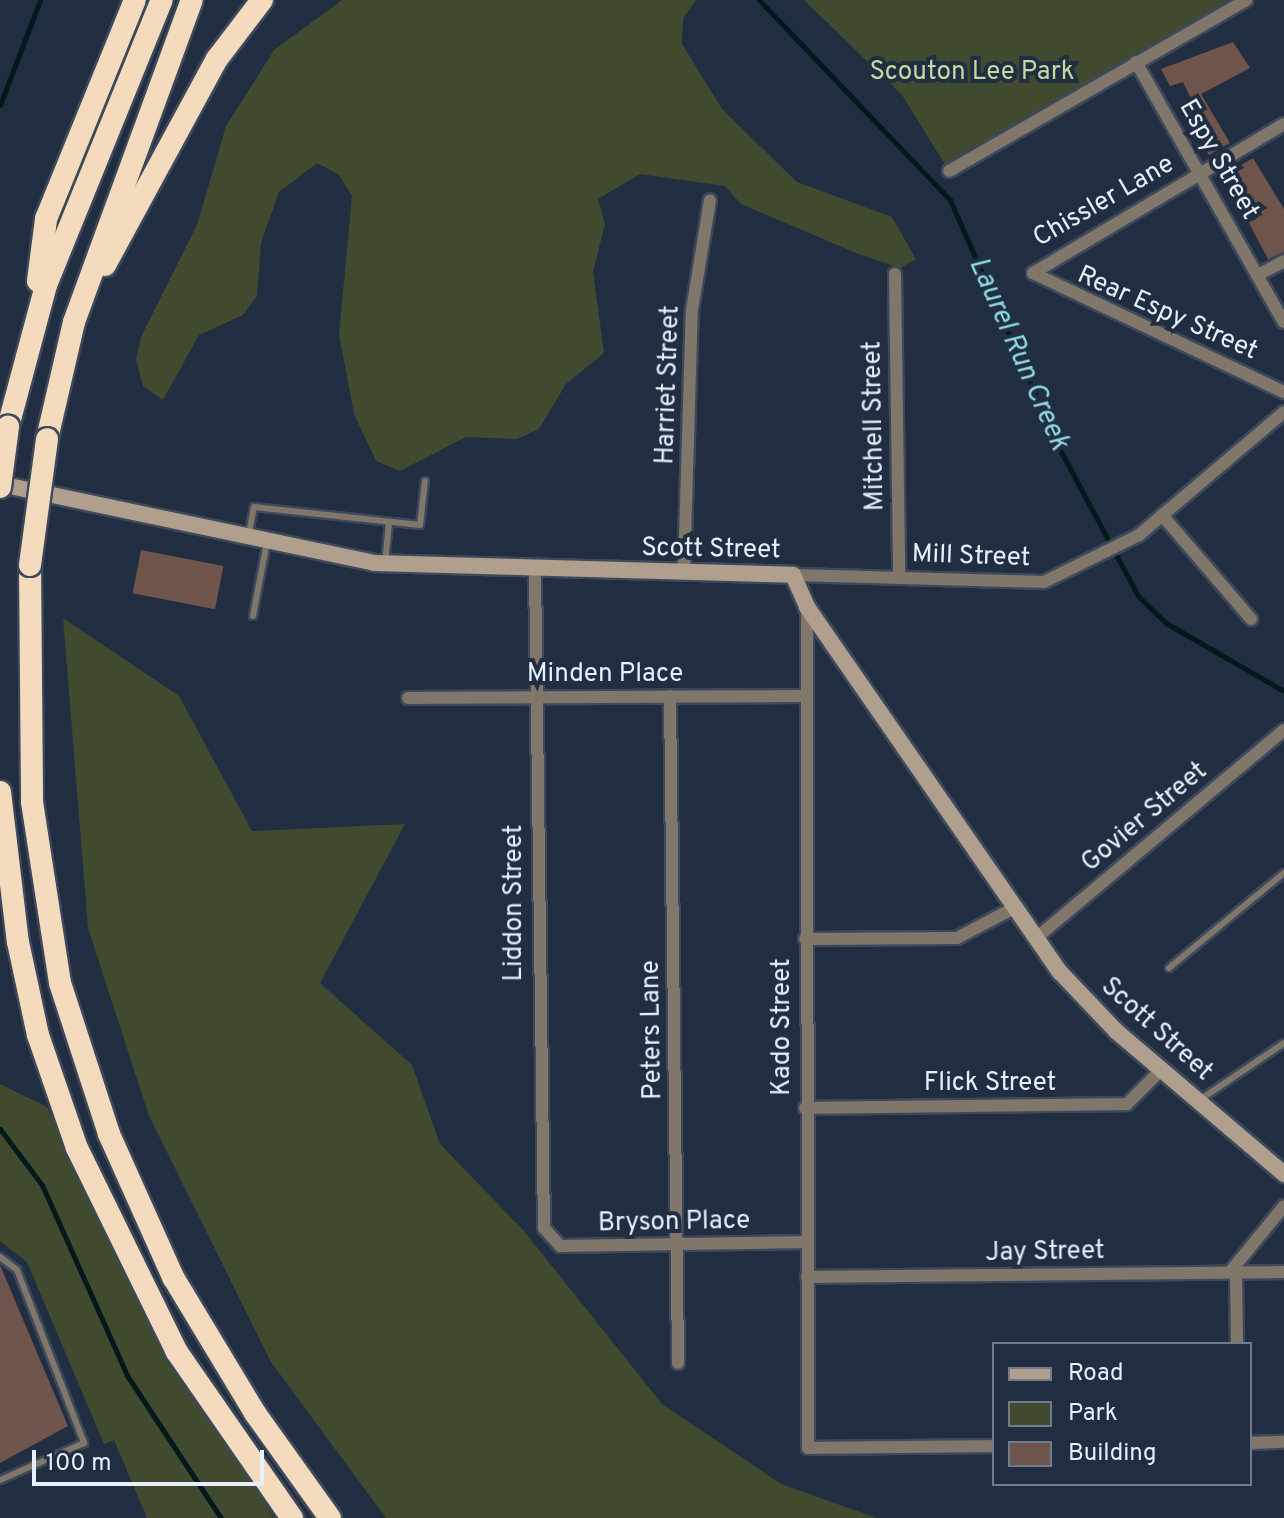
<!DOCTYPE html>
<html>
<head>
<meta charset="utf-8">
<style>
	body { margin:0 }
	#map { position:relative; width:1284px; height:1518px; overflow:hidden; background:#212e41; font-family:Overpass,sans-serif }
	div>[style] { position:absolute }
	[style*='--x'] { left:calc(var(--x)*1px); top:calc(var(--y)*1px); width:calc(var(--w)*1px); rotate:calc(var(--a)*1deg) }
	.green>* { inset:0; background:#3f4a2f }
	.stream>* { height:5px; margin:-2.5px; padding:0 2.5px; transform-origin:2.5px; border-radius:2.5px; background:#03181b }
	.building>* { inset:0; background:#6f544b; transform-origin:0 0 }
	.roads { filter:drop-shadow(2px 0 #3d495b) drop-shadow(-2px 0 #3d495b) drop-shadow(0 2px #3d495b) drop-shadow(0 -2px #3d495b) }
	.lane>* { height:6px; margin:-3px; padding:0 3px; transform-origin:3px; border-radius:3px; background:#80766a }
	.street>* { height:12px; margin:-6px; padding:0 6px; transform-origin:6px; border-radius:6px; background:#80766a }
	.secondary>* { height:16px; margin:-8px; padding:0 8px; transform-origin:8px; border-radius:8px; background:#b09f8d }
	.highway>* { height:22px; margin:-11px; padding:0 11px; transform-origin:11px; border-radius:11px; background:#f5dbbe }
	.bridges { filter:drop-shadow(2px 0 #3d495b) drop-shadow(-2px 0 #3d495b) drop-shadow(0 2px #3d495b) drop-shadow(0 -2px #3d495b) }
	.highway-bridge>* { height:22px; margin:-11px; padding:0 11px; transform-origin:11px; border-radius:11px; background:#f5dbbe }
	span { translate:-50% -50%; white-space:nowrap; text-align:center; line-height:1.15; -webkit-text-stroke:8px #212e41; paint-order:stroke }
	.park-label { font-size:26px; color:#c1d9a2 }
	.street-label { font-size:26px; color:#e6effb }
	.water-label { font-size:28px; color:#8edce6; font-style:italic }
	.legend { position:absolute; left:992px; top:1342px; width:260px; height:144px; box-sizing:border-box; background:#212e41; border:2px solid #707b8b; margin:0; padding:10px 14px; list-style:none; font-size:24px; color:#e6effb }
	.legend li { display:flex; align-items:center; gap:16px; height:40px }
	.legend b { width:40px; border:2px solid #707b8b }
	.scale { position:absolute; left:32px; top:1450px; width:232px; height:36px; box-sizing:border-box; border:4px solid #e6effb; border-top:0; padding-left:10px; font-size:24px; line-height:28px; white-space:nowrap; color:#e6effb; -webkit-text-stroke:6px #212e41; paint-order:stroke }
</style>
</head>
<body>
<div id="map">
	<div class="green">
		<div style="clip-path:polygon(342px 0,696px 0,683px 18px,682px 44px,722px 109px,797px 182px,892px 217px,916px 259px,900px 268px,856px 253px,741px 204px,725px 186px,640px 174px,598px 199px,605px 224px,593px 272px,604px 353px,566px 384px,539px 429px,517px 439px,466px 437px,400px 471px,376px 461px,354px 414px,339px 335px,352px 196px,339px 175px,317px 163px,279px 192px,261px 243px,257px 296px,243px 315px,199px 335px,163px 400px,143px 386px,136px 360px,141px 337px,197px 225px,226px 126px,274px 50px)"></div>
		<div style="clip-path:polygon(804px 0,1233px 0,949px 171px,902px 95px)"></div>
		<div style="clip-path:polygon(63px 618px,179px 696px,252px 831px,405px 824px,320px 983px,412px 1065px,440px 1144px,523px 1230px,662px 1404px,781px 1484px,877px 1518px,386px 1518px,271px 1362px,149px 1116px,88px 928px)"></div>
		<div style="clip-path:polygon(0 1084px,47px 1107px,146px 1314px,274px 1518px,147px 1518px,114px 1440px,104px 1444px,27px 1262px,0 1241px)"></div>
	</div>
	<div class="stream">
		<div style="--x:759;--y:0;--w:277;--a:46.3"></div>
		<div style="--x:950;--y:200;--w:269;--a:66.3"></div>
		<div style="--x:1058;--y:446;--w:170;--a:61.9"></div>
		<div style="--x:1138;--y:596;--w:39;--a:44"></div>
		<div style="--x:1166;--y:623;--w:136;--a:30"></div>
		<div style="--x:0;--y:105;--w:112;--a:-69.1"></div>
		<div style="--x:0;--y:1129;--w:70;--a:53.1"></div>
		<div style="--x:42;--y:1185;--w:210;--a:65.9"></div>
		<div style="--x:128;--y:1377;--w:169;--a:56.6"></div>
	</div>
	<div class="building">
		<div style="clip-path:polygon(1233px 42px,1250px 68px,1201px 94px,1230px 143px,1209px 155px,1201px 141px,1209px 136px,1183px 82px,1170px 86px,1161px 69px)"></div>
		<div style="clip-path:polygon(1253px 158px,1284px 209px,1284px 252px,1268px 259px,1230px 187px,1236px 184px,1228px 173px)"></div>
		<div style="left:141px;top:550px;width:84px;height:44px;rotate:11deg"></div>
		<div style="clip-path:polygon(0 1265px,68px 1426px,0 1463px)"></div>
	</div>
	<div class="roads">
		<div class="lane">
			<div style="--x:249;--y:534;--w:27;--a:-80"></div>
			<div style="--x:254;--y:507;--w:167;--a:6.2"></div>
			<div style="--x:420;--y:525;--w:44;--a:-83.5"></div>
			<div style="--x:385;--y:563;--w:40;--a:-84.3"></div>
			<div style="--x:253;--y:616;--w:75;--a:-79.3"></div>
			<div style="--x:1169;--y:968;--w:149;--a:-39.6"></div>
			<div style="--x:1198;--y:1101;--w:104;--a:-34"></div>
			<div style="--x:0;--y:1257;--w:21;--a:37"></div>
			<div style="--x:17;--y:1270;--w:186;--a:68.8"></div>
			<div style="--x:84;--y:1443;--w:92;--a:156.2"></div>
		</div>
		<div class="street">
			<div style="--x:1136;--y:62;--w:299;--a:60.4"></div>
			<div style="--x:1284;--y:124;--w:292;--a:149.3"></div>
			<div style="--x:1033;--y:273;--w:278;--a:25.4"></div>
			<div style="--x:949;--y:171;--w:343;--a:-29.9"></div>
			<div style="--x:895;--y:274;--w:303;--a:89.2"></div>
			<div style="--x:1258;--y:275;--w:30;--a:-28"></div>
			<div style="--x:1162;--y:515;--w:137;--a:49.4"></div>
			<div style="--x:535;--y:569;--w:659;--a:89.22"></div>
			<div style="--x:544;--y:1228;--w:24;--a:48"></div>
			<div style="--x:560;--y:1246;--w:248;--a:-0.9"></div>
			<div style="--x:684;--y:573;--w:263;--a:-88.3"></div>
			<div style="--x:692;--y:310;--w:111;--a:-80.7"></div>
			<div style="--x:793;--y:575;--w:251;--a:1.6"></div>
			<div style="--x:1044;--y:582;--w:106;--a:-26.3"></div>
			<div style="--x:1139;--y:535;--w:190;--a:-40.3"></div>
			<div style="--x:807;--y:607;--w:841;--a:89.93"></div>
			<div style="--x:808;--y:1448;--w:186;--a:-0.6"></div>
			<div style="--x:670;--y:696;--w:667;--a:89.31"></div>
			<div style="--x:408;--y:698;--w:394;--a:-0.3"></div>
			<div style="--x:805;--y:939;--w:152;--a:-0.4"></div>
			<div style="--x:957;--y:938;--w:64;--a:-27.8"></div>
			<div style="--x:1035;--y:939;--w:325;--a:-40"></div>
			<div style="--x:805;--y:1108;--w:322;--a:-0.7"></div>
			<div style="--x:1127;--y:1104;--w:48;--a:-45"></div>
			<div style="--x:1230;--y:1272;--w:85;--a:-50.7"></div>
			<div style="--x:1236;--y:1272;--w:72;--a:89.2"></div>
			<div style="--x:807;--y:1277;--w:477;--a:-0.6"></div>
			<div style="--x:1250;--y:1443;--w:34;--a:-2"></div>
		</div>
		<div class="secondary">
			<div style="--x:0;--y:484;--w:382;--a:11.9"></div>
			<div style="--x:374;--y:563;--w:419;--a:1.6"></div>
			<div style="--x:793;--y:575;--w:35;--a:66"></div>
			<div style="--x:807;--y:607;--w:444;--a:55.3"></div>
			<div style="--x:1060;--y:972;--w:81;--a:46.5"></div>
			<div style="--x:1116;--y:1031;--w:221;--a:40.4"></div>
		</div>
		<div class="highway">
			<div style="--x:105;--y:265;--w:234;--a:-61.5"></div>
			<div style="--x:217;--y:59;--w:74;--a:-52.7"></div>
			<div style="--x:38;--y:281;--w:63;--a:-82.6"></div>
			<div style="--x:46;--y:219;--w:236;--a:-67.9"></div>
			<div style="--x:8;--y:427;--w:147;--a:-75"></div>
			<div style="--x:46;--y:285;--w:308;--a:-67.9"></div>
			<div style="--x:47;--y:439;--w:120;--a:-77"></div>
			<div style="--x:74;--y:322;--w:343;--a:-69.9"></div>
			<div style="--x:30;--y:565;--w:237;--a:89.5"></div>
			<div style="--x:32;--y:802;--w:183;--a:81.2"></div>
			<div style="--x:60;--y:983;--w:159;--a:72"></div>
			<div style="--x:109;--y:1134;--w:157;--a:65.9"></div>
			<div style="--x:173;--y:1277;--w:159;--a:58.9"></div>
			<div style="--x:255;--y:1413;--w:129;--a:54.5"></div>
			<div style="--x:0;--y:792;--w:151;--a:83.2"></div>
			<div style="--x:18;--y:942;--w:95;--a:77.9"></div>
			<div style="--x:38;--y:1035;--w:120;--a:71"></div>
			<div style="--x:77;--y:1148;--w:227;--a:63.9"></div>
			<div style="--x:177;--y:1352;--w:202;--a:55.3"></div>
		</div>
	</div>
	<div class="bridges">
		<div class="highway-bridge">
			<div style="--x:0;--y:487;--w:61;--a:-82.4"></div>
			<div style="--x:30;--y:565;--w:127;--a:-82.3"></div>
		</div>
	</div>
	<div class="park-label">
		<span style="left:972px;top:73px">Scouton Lee Park</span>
	</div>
	<div class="street-label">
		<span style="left:1218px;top:160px;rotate:60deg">Espy Street</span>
		<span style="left:1104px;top:202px;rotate:-30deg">Chissler Lane</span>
		<span style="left:1167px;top:314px;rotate:24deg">Rear Espy Street</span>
		<span style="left:669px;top:385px;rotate:-88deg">Harriet Street</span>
		<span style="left:875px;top:426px;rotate:-91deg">Mitchell Street</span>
		<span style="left:711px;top:550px;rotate:1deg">Scott Street</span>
		<span style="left:971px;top:557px;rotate:2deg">Mill Street</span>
		<span style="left:605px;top:675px">Minden Place</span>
		<span style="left:1145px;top:818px;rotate:-40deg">Govier Street</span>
		<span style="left:515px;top:903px;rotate:-90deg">Liddon Street</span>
		<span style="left:783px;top:1027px;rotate:-90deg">Kado Street</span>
		<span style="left:653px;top:1030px;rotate:-91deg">Peters Lane</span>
		<span style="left:1156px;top:1030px;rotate:42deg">Scott Street</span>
		<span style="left:990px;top:1084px">Flick Street</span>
		<span style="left:674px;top:1223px;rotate:-1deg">Bryson Place</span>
		<span style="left:1045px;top:1253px;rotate:-1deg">Jay Street</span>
	</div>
	<div class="water-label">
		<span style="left:1018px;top:354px;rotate:66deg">Laurel Run Creek</span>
	</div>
	<ul class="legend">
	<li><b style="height:10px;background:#b09f8d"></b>Road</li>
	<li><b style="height:22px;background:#3f4a2f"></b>Park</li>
	<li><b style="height:22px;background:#6f544b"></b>Building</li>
	</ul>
	<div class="scale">100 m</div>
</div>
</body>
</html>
